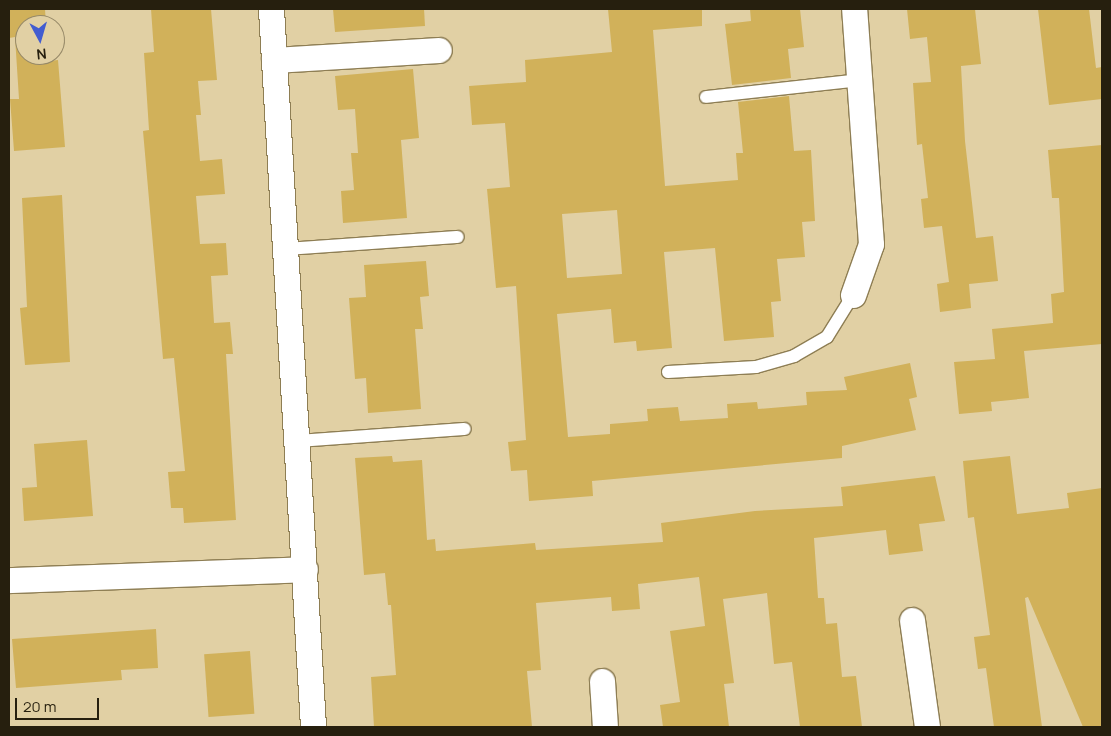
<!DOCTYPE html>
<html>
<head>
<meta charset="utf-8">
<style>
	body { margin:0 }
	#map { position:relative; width:1111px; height:736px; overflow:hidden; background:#e1d0a4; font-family:Manrope,sans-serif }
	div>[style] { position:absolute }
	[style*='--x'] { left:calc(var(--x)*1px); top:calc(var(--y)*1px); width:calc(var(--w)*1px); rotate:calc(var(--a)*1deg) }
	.building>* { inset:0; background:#d1b15a; transform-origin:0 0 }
	.roads { filter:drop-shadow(1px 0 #8e7e54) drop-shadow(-1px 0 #8e7e54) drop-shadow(0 1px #8e7e54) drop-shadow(0 -1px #8e7e54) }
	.service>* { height:12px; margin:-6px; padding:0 6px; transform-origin:6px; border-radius:6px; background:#fff }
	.minor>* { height:25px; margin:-12.5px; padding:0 12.5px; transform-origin:12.5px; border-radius:12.5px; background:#fff }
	span { translate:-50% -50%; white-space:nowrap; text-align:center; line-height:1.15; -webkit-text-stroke:5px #e1d0a4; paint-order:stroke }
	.frame { position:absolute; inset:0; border:10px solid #261f0e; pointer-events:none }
	.north { position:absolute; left:15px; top:15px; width:50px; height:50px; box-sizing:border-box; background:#e1d0a4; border:1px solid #968968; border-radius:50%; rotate:174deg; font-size:14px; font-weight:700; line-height:20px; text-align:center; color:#261f0e }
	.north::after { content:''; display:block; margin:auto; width:18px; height:22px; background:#425cd0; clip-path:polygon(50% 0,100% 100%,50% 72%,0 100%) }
	.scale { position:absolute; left:15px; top:698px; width:84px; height:22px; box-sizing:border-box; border:2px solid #261f0e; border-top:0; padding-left:6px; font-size:15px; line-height:18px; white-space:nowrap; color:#261f0e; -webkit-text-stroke:4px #e1d0a4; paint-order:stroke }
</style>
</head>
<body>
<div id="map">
	<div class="building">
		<div style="clip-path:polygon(9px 9px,45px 9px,46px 25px,25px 25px,25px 55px,48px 55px,49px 61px,58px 60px,65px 147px,14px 151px,10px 99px,19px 99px,15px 37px,9px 38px)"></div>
		<div style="clip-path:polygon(151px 9px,211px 9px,217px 80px,198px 81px,201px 115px,196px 115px,200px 161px,222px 159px,225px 194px,196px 196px,200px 244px,226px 243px,228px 275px,211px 276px,214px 323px,230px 322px,233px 354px,226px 354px,236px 520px,184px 523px,183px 508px,171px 508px,168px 472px,185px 471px,174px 358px,163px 359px,143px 131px,149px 130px,144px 53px,154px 52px)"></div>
		<div style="clip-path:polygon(333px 9px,424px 9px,425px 26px,335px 32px)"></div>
		<div style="clip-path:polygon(evenodd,608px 9px,702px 9px,702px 26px,653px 30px,665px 186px,738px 180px,736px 153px,743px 153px,738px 102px,789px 96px,794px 151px,811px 150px,815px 221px,802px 222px,805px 257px,777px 259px,781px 301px,771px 302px,774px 337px,724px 341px,715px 248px,664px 252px,672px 348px,637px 351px,636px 341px,614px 343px,611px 309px,557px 314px,568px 437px,610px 434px,610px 424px,648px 421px,647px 409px,678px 407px,680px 421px,728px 418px,727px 404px,757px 402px,758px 409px,807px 405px,806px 392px,847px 390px,844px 377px,910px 363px,917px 397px,909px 399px,916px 430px,842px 446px,842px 458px,592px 481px,593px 496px,529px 501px,527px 470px,511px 471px,508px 442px,526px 440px,516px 286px,496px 288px,487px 189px,510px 187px,505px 123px,472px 125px,469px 86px,526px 82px,525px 60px,612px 52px,608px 9px,617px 210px,622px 274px,567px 278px,562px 214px,617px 210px)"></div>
		<div style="clip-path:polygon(750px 9px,800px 9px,804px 47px,788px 49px,791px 78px,732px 85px,725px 24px,751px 21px)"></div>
		<div style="clip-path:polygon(907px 9px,975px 9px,981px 64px,961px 66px,965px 141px,976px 238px,993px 236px,998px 281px,969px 284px,971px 308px,940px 312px,937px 284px,949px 282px,942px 226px,924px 228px,921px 199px,928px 198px,922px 144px,917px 145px,913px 83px,931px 82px,927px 37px,910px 39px)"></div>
		<div style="clip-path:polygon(1038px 9px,1089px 9px,1096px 68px,1102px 67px,1102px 99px,1049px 105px)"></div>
		<div style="clip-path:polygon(413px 69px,419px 138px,401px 140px,407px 218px,343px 223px,341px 191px,354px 190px,351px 153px,358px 153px,355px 109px,338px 110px,335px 76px)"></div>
		<div style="clip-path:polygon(1102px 145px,1102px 344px,1024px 351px,1029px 398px,991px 402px,992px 411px,959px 414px,954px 362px,995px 359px,992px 329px,1053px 323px,1051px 294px,1064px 292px,1059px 198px,1052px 198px,1048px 150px)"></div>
		<div style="clip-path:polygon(62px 195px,70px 362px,25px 365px,20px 308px,27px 307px,22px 198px)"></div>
		<div style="clip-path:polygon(426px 261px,429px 296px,420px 297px,423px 329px,415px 329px,421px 409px,368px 413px,366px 378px,355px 379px,349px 298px,366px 297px,364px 265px)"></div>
		<div style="clip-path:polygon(87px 440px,93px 516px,24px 521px,22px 488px,37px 487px,34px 444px)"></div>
		<div style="clip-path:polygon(392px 456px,393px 462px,422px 460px,427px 540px,435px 539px,436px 551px,535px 543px,536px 550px,663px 542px,661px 523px,755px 511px,843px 506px,841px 487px,935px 476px,945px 521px,919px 524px,923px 551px,889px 555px,886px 530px,814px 538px,818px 598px,824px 598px,826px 624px,837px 623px,842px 677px,856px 676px,862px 727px,800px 727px,792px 662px,774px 664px,767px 593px,723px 599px,734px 683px,724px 684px,729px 727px,663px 727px,660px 705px,680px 702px,670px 631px,705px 626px,699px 577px,638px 584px,640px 609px,612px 611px,611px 597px,536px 603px,541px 670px,527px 671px,532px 727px,374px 727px,371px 677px,396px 675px,391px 605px,388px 605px,385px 573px,364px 575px,355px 458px)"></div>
		<div style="clip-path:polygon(1010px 456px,1017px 514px,1069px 508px,1067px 493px,1102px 488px,1102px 727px,1083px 727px,1028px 597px,1025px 598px,1042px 727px,994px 727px,986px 668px,978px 669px,974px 637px,990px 635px,974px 517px,968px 518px,963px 461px)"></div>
		<div style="clip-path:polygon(156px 629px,158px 668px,121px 670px,122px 680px,16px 688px,12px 639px)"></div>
		<div style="left:250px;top:651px;width:63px;height:46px;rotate:86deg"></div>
	</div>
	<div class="roads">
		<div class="service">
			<div style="--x:706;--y:97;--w:154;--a:-6.3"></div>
			<div style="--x:285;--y:249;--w:173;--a:-4"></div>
			<div style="--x:668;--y:372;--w:88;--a:-3.3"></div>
			<div style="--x:756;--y:367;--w:40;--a:-16"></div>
			<div style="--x:794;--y:356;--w:38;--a:-30"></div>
			<div style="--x:827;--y:337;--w:49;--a:-58.2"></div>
			<div style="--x:297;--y:441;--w:168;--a:-4.1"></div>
		</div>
		<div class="minor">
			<div style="--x:271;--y:9;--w:719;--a:86.65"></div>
			<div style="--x:274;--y:60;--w:165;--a:-3.5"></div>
			<div style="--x:853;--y:295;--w:54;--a:-70.6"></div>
			<div style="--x:871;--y:244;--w:236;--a:-94.1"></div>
			<div style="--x:9;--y:580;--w:296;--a:-2.1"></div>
			<div style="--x:912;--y:620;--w:108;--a:82"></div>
			<div style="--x:602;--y:681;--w:46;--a:86.3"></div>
		</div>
	</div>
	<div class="frame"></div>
	<div class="north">N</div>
	<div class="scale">20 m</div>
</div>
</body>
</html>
